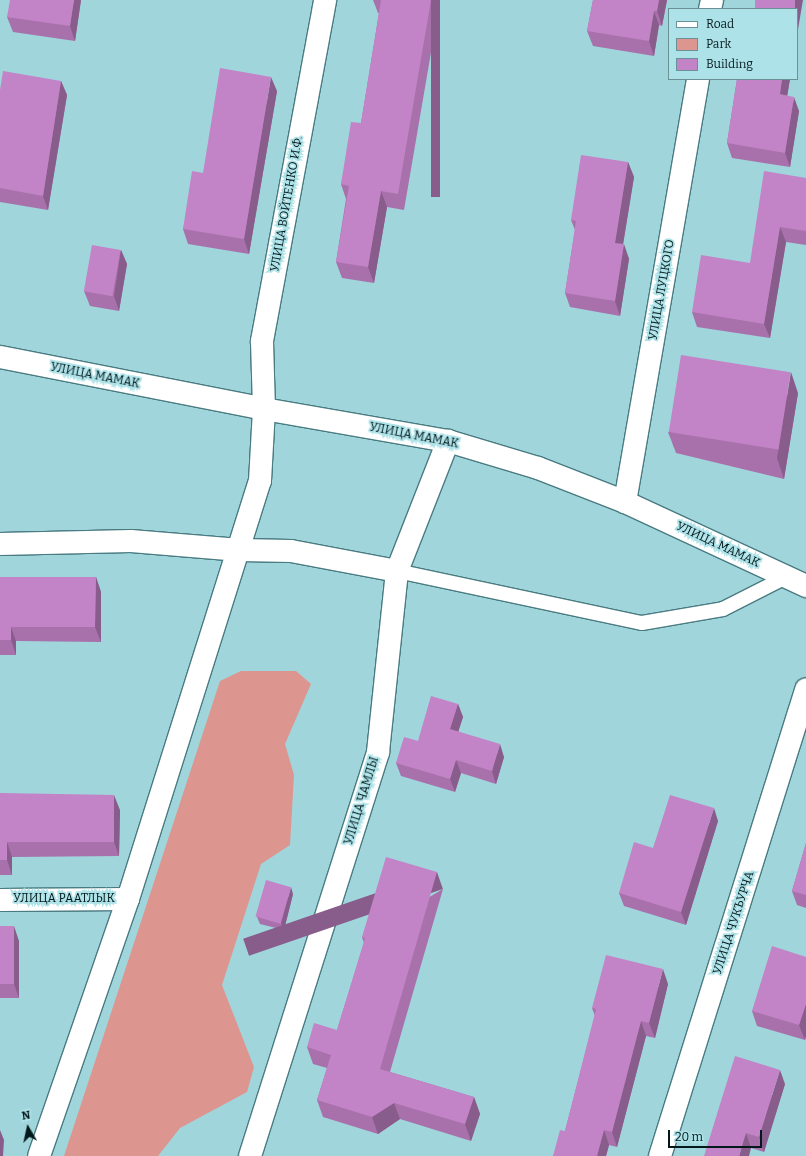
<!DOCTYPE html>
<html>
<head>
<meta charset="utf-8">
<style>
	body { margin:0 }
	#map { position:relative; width:806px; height:1156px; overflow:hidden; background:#a0d5db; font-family:Bitter,serif }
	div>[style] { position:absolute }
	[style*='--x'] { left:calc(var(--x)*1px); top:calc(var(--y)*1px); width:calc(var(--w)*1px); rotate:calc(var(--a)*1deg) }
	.green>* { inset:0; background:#dd958f }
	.roads { filter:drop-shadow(1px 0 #497b81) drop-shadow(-1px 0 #497b81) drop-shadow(0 1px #497b81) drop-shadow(0 -1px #497b81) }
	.lane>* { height:14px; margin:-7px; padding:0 7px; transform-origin:7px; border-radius:7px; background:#fff }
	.street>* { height:22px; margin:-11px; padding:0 11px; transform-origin:11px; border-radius:11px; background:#fff }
	.wall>* { inset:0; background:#a871ab }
	.shaded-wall>* { inset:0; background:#885c8b; transform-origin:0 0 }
	.building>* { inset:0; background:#c383c7; transform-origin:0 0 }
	span { translate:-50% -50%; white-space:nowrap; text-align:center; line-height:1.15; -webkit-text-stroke:3.5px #ade2e8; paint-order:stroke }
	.street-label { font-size:12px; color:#03181a }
	.legend { position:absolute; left:668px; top:8px; width:130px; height:72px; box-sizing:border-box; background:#ade2e8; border:1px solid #699196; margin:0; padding:5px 7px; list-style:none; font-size:12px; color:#03181a }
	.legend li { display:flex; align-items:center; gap:8px; height:20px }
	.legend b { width:20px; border:1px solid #699196 }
	.north { position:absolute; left:8px; top:1108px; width:40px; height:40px; -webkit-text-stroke:3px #ade2e8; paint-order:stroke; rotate:351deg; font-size:11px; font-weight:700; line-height:16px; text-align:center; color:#03181a }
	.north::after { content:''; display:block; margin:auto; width:14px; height:18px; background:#03181a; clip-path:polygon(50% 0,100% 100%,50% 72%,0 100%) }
	.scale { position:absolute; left:668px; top:1130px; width:94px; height:18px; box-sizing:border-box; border:2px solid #03181a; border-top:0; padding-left:5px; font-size:12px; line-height:14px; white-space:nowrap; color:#03181a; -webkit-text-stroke:3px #ade2e8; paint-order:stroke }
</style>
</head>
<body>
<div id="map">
	<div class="green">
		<div style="clip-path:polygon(241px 671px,296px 671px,311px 684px,285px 744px,294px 775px,290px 845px,261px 864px,222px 985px,254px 1067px,247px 1092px,180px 1128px,158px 1156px,64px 1156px,220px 681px)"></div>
	</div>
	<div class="roads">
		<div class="lane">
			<div style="--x:397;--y:571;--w:250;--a:12"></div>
			<div style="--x:642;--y:623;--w:82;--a:-9.8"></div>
			<div style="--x:723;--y:609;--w:71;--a:-26.9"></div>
		</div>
		<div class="street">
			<div style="--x:710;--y:9;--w:9;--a:-77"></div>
			<div style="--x:0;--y:357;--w:269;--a:11.1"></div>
			<div style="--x:264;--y:409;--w:187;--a:9.9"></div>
			<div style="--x:448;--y:441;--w:94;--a:16.7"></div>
			<div style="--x:538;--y:468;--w:93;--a:21.3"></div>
			<div style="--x:625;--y:502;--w:200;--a:24.9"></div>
			<div style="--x:625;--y:502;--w:429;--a:-80.2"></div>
			<div style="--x:0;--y:544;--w:131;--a:-1.3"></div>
			<div style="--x:131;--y:541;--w:109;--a:4.7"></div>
			<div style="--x:240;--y:550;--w:51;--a:1.1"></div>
			<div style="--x:291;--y:551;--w:108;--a:10.7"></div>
			<div style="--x:0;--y:900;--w:128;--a:-0.4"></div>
			<div style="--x:39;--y:1156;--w:272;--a:-70.9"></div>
			<div style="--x:128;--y:899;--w:438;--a:-72.5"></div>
			<div style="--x:260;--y:481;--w:72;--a:-86.8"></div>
			<div style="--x:264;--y:409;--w:68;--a:-91.7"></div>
			<div style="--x:262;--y:341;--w:347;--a:-79.5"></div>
			<div style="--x:250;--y:1156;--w:424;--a:-72.4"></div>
			<div style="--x:378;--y:752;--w:182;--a:-84"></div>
			<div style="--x:397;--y:571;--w:140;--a:-68.6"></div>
			<div style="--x:660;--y:1156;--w:489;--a:-72.6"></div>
		</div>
	</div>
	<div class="wall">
		<div style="clip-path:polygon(81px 0,75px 41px,13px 32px,7px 17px)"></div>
		<div style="clip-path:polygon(373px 0,440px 0,404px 210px,387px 207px,374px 283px,342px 278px,336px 262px,346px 199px,341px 184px,361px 123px,379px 13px,378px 13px)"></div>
		<div style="clip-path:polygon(593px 0,667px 0,662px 26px,659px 25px,654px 56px,593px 46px,587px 31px)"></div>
		<div style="clip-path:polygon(737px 79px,790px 79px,787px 96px,799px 111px,790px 167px,732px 158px,727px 143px)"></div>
		<div style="clip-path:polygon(61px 81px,67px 95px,48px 210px,0 202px,0 90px)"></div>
		<div style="clip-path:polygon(277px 91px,249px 254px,188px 244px,183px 229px,203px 173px)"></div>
		<div style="clip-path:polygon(628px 162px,634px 177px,623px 244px,629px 259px,620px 316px,570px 307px,565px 293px,575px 230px,571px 220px)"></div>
		<div style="clip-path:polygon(806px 178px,806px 245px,786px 242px,770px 338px,697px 327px,692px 312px,750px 263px)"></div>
		<div style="clip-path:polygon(121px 250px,127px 264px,119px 311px,90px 306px,84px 291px)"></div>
		<div style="clip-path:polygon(798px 393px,784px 479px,676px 453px,668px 432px)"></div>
		<div style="clip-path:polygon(0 577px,96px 577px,101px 592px,101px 642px,16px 641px,16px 655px,0 655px)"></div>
		<div style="clip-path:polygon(458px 704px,463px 717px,458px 731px,504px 757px,496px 784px,461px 773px,455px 792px,401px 776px,396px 763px,418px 741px)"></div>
		<div style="clip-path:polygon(0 793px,120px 810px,119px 856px,12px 857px,12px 875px,0 875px)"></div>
		<div style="clip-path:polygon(718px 821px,686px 925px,624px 906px,619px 893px,653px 848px)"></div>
		<div style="clip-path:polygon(806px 843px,806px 908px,797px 905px,792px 891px)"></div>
		<div style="clip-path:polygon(443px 889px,390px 1072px,474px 1097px,480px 1114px,471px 1141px,400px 1119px,378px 1134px,323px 1117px,317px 1100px,327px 1068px,313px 1064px,307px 1047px,337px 1030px,364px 943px,362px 937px)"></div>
		<div style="clip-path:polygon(293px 894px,284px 930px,260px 924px,257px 917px)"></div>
		<div style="clip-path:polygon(0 927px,19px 941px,19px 998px,0 998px)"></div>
		<div style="clip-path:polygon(806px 957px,806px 1036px,805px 1040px,757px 1026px,752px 1011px)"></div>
		<div style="clip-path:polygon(668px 984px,655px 1038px,646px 1036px,617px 1147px,609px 1145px,606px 1156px,553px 1156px,565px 1131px,595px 1016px,592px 1008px)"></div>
		<div style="clip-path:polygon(785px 1084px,764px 1152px,751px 1148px,704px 1156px)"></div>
	</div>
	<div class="shaded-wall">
		<div style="clip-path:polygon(74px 0,81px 0,75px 41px,70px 26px)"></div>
		<div style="left:431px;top:0;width:9px;height:197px"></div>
		<div style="clip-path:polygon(659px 0,667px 0,662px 26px,657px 11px)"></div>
		<div style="clip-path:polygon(795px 0,803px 0,797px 35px,797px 9px,794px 9px)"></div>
		<div style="clip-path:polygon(654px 11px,659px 25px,654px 56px,649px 41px)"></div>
		<div style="clip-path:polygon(271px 77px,277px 91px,249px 254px,244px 239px)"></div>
		<div style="clip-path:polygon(782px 79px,790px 79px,785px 109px,780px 94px)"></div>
		<div style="clip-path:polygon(61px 81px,67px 95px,48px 210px,43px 196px)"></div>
		<div style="clip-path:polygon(794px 97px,799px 111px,790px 167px,785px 153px)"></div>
		<div style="clip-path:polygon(628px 162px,634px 177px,621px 257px,615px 243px)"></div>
		<div style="clip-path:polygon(381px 191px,387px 207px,374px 283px,368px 267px)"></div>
		<div style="clip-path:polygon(780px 227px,786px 242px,770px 338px,764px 324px)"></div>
		<div style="clip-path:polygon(624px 244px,629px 259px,620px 316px,615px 301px)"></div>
		<div style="clip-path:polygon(121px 250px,127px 264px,119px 311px,114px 296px)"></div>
		<div style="clip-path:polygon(791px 372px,798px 393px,784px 479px,777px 458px)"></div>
		<div style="clip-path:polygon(96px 577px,101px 592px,101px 642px,95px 627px)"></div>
		<div style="clip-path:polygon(11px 627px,16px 641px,16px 655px,11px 640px)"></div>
		<div style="clip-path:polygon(458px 704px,463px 717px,455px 742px,450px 729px)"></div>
		<div style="clip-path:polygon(500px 744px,504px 757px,496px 784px,492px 771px)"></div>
		<div style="clip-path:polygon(456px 760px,461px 773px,455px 792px,450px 779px)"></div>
		<div style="clip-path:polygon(114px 795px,120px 810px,119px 856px,114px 842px)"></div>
		<div style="clip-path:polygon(714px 808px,718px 821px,686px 925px,681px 912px)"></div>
		<div style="clip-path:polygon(7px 842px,12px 857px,12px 875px,7px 860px)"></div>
		<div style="left:437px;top:872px;width:18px;height:205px;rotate:71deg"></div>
		<div style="clip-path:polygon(291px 887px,293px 894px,284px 930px,281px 923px)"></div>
		<div style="clip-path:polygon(14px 926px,19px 941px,19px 998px,14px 984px)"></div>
		<div style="clip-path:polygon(663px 969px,668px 984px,655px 1038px,649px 1023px)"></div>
		<div style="clip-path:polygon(806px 1004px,806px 1036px,805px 1040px,799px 1025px)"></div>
		<div style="clip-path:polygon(641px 1021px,646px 1036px,617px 1147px,612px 1132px)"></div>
		<div style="clip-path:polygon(780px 1070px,785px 1084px,764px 1152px,759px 1137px)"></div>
		<div style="clip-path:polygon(474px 1097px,480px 1114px,471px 1141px,465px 1124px)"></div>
		<div style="clip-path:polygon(394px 1103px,400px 1119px,378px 1134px,372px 1117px)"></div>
		<div style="clip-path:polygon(0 1130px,4px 1140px,3px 1156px,0 1156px)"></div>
		<div style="clip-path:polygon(604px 1130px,609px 1145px,606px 1156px,597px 1156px)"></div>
		<div style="clip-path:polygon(746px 1133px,751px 1148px,749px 1156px,739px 1156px)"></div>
	</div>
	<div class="building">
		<div style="clip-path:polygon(10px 0,74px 0,70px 26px,7px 17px)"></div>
		<div style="clip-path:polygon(381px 0,431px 0,398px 194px,381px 191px,368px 267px,336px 262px,349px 186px,341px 184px,351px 122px,361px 123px)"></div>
		<div style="clip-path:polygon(593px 0,659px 0,657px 11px,654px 11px,649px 41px,587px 31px)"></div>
		<div style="left:755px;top:0;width:40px;height:9px"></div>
		<div style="clip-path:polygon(220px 68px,271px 77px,244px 239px,183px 229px,192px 171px,203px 173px)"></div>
		<div style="clip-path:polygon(3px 71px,61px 81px,43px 196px,0 188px,0 90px)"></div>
		<div style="clip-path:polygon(737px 79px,782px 79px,780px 94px,794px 97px,785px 153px,727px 143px)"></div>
		<div style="clip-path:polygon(581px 155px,628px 162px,615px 243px,624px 244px,615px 301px,565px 293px,576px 221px,571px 220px)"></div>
		<div style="clip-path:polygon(764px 171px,806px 178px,806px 231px,780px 227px,764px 324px,692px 312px,701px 255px,750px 263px)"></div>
		<div style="left:92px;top:245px;width:29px;height:47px;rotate:10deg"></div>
		<div style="left:681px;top:355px;width:111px;height:78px;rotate:9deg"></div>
		<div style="clip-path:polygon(0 577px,96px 577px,95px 627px,11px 627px,11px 640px,0 640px)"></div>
		<div style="clip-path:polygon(431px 696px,458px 704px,450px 729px,500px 744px,492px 771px,456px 760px,450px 779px,396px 763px,404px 737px,418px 741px)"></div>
		<div style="clip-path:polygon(0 793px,114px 795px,114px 842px,7px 842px,7px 860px,0 860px)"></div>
		<div style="clip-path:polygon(670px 795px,714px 808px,681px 912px,619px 893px,634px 842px,653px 848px)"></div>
		<div style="clip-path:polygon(806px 843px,806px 895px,792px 891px)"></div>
		<div style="clip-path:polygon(386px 857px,437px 872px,380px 1069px,474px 1097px,465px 1124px,394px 1103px,372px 1117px,317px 1100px,331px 1055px,307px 1047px,314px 1023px,337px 1030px,365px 938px,362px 937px)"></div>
		<div style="left:266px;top:880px;width:26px;height:38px;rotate:16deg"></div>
		<div style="left:14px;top:926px;width:58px;height:14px;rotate:90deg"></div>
		<div style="clip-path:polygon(772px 946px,806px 957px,806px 1004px,799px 1025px,752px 1011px)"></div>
		<div style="clip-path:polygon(606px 955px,663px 969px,649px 1023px,641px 1021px,612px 1132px,604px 1130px,597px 1156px,553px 1156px,560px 1130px,565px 1131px,596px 1009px,592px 1008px)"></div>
		<div style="clip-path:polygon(735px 1056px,780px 1070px,759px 1137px,746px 1133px,739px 1156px,704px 1156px)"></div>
	</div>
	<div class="street-label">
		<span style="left:287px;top:204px;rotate:-80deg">УЛИЦА ВОЙТЕНКО И.Ф.</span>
		<span style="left:662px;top:290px;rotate:-80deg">УЛИЦА ЛУЦКОГО</span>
		<span style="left:95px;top:376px;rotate:11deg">УЛИЦА МАМАК</span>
		<span style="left:414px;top:436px;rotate:11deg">УЛИЦА МАМАК</span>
		<span style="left:718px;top:545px;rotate:25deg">УЛИЦА МАМАК</span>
		<span style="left:362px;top:801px;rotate:-73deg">УЛИЦА ЧАМЛЫ</span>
		<span style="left:64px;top:899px">УЛИЦА РААТЛЫК</span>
		<span style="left:734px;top:923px;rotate:-72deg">УЛИЦА ЧУКЪУРЧА</span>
	</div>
	<ul class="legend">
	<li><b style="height:5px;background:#fff"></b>Road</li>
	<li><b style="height:11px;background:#dd958f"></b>Park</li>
	<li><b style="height:11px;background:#c383c7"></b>Building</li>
	</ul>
	<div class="north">N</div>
	<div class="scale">20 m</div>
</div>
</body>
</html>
